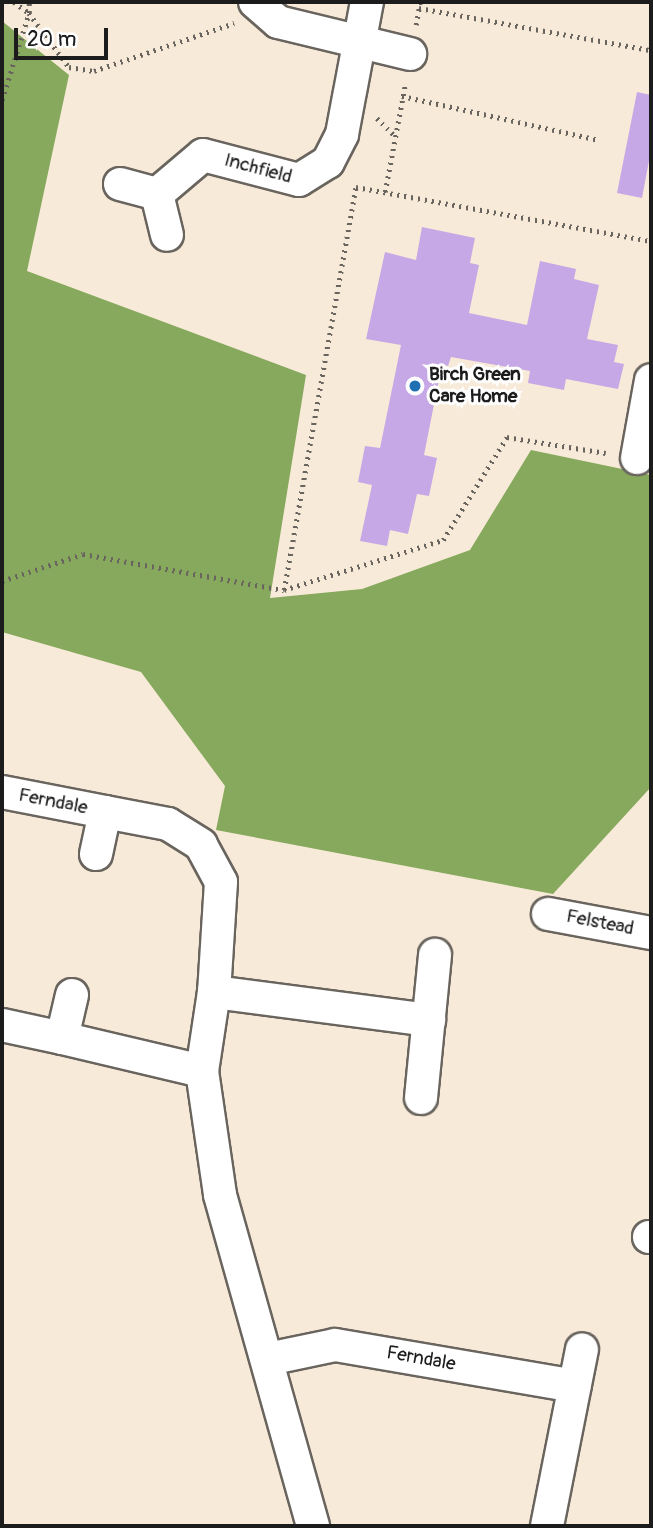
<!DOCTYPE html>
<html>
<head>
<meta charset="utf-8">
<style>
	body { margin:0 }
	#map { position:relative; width:653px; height:1528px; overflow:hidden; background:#f8ead8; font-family:Pangolin,sans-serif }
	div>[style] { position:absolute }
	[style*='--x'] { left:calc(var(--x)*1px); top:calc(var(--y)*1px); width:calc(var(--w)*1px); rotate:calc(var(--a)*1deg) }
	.forest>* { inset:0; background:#86a95d }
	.building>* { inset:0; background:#c7a8e6 }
	.path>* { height:4.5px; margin-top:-2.25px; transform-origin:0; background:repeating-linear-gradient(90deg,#69645e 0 2px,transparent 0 7px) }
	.roads { filter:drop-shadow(2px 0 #69645e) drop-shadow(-2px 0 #69645e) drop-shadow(0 2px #69645e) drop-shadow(0 -2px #69645e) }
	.minor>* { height:32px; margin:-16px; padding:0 16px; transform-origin:16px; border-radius:16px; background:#fff }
	.dots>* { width:19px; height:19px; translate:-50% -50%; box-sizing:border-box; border:4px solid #fff; border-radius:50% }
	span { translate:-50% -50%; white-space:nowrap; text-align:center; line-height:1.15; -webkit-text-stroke:6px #fff; paint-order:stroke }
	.street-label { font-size:19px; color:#1c1c1c }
	.poi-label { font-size:19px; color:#1c1c1c; font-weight:700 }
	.left { translate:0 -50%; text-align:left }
	.frame { position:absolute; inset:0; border:4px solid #1c1c1c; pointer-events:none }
	.scale { position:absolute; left:14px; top:28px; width:94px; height:32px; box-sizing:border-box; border:4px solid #1c1c1c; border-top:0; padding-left:9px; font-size:21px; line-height:24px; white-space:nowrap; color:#1c1c1c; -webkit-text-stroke:5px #fff; paint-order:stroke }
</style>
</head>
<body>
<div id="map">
	<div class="forest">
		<div style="clip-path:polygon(2px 21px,69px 75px,27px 271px,306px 375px,270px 598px,362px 589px,470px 550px,531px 450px,651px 475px,651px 787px,553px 894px,216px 830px,225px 786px,141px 672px,2px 632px)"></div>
	</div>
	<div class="building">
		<div style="clip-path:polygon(637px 92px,651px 95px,651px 150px,642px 198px,617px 193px)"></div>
		<div style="clip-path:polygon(422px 227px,475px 238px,470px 263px,479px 265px,469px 313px,527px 325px,540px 261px,576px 269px,574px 279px,599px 285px,587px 339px,618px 345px,614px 362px,624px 364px,618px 389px,566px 379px,564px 390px,528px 383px,530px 371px,451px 357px,448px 366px,442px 364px,424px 455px,437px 458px,429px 496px,417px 494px,408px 534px,390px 530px,387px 546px,360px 541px,372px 485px,358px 482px,365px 446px,380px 448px,401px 345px,366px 339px,385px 252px,416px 260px)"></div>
	</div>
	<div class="path">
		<div style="--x:14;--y:2;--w:19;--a:36"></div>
		<div style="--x:29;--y:13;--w:67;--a:53.5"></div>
		<div style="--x:69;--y:67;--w:25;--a:9"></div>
		<div style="--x:94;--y:71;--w:148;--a:-18.9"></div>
		<div style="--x:419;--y:8;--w:236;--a:10.3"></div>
		<div style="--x:416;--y:25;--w:23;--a:-80"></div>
		<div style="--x:402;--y:96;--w:202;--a:12.6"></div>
		<div style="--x:2;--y:100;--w:91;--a:-72.8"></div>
		<div style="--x:29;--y:13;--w:11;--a:-90"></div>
		<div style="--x:377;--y:118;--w:25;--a:45"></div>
		<div style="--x:385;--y:192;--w:109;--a:-79.4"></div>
		<div style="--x:2;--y:581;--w:85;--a:-18.4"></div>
		<div style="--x:83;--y:554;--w:204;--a:10.2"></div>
		<div style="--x:284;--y:590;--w:167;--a:-17.5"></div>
		<div style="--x:443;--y:540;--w:121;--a:-58.1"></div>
		<div style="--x:507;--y:437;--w:100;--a:9.2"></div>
		<div style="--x:284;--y:590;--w:409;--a:-79.9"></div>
		<div style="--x:356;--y:187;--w:300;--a:10.4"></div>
	</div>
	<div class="roads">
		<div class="minor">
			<div style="--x:255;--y:2;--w:30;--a:41"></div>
			<div style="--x:278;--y:22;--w:136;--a:13.6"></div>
			<div style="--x:120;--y:184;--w:38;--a:15"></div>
			<div style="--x:157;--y:194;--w:42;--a:76.3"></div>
			<div style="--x:157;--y:194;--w:60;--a:-40.3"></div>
			<div style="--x:203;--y:155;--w:99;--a:14.6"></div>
			<div style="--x:299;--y:180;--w:34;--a:-32"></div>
			<div style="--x:328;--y:162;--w:31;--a:-63"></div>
			<div style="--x:342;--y:134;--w:134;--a:-79.3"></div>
			<div style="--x:637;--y:458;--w:79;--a:-79.8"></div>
			<div style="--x:2;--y:792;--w:105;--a:11"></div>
			<div style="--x:105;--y:812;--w:43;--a:102.1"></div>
			<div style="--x:105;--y:812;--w:64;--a:10.8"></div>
			<div style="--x:168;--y:824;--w:39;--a:32"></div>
			<div style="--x:201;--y:845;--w:42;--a:61.6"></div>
			<div style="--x:221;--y:882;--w:110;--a:93.6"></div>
			<div style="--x:214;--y:992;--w:80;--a:98.6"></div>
			<div style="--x:202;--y:1071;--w:125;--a:81.7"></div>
			<div style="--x:220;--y:1195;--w:344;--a:74.3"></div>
			<div style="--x:548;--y:914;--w:105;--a:10.5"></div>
			<div style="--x:214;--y:992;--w:217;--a:7.4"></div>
			<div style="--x:2;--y:1025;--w:61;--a:12.2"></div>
			<div style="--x:62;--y:1038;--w:44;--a:-76.9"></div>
			<div style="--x:62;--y:1038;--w:144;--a:13.3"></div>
			<div style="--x:421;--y:1098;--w:144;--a:-84.4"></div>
			<div style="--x:649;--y:1237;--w:2;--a:0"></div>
			<div style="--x:268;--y:1359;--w:68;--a:-11.8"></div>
			<div style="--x:335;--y:1345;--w:243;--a:9.7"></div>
			<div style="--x:547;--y:1526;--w:180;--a:-78.8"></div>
		</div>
	</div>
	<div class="dots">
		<div style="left:415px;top:386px;background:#1f6fb2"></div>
	</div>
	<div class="street-label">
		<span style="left:258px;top:169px;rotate:15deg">Inchfield</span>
		<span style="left:53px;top:802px;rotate:11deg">Ferndale</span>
		<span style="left:600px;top:923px;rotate:11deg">Felstead</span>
		<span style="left:421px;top:1359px;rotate:10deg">Ferndale</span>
	</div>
	<div class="poi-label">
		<span class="left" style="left:429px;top:386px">Birch Green<br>Care Home</span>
	</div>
	<div class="frame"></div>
	<div class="scale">20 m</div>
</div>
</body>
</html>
